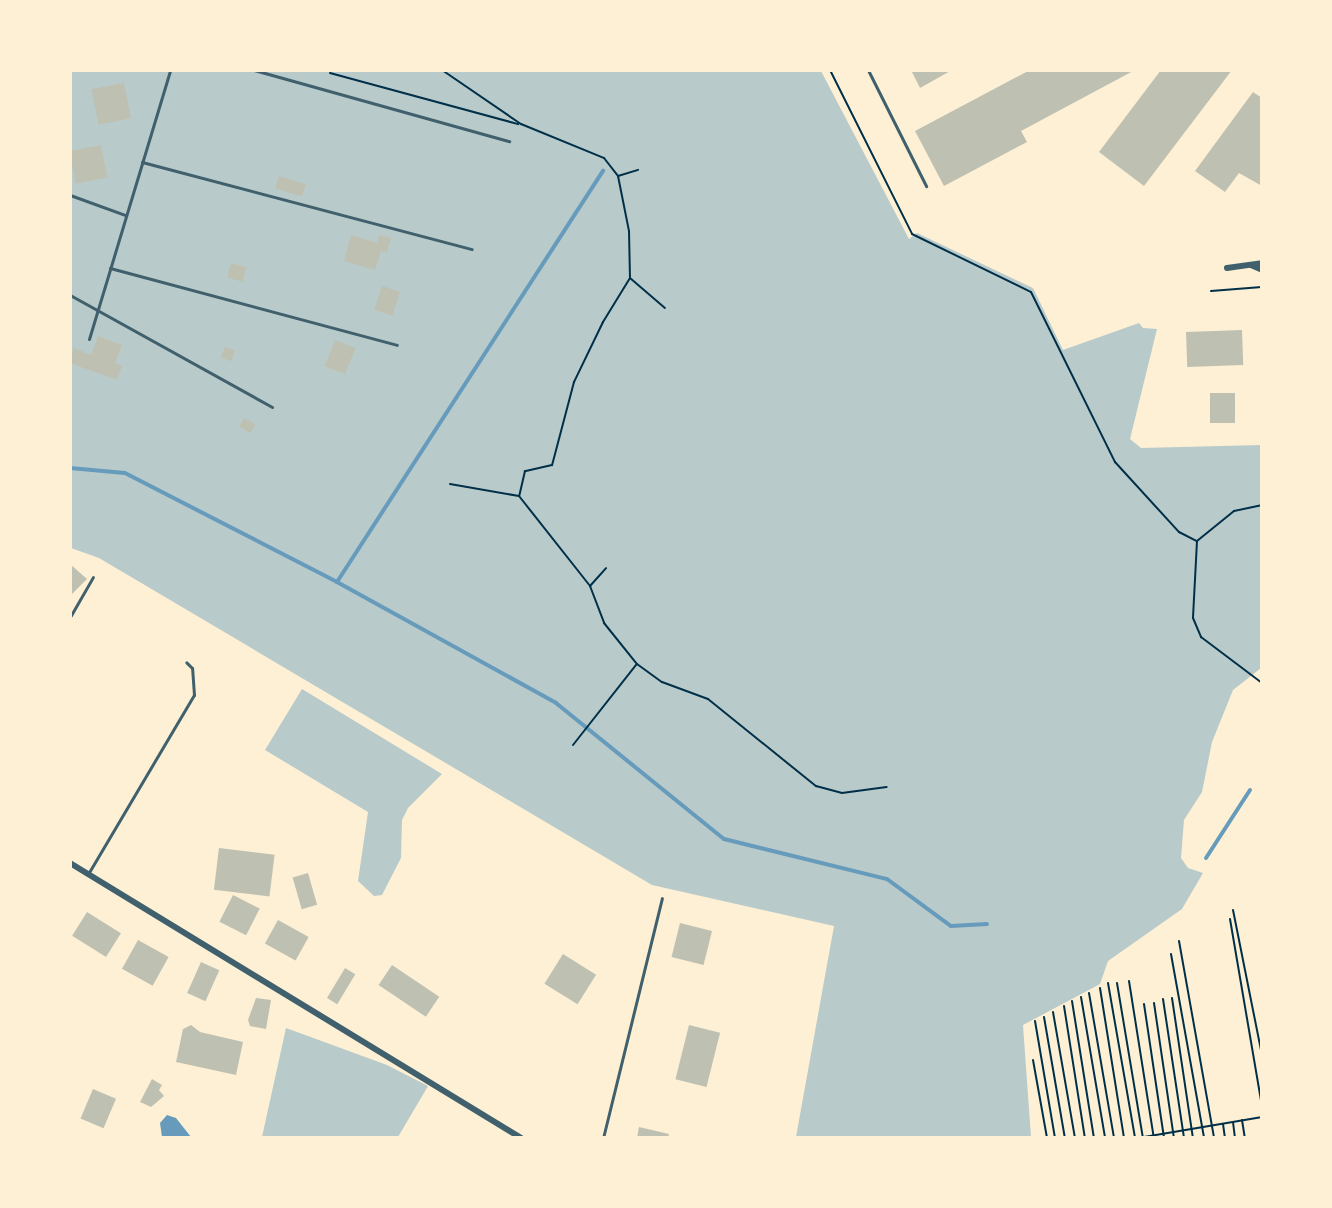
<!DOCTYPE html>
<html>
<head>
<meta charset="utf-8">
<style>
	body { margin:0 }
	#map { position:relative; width:1332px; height:1208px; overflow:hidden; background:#fdf0d5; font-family:"Open Sans",sans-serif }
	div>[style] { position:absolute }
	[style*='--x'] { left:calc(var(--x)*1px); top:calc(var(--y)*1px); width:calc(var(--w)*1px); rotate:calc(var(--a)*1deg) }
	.green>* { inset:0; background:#b9caca }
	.water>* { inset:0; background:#669bbc }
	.stream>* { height:4px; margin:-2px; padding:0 2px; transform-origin:2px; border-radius:2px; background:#669bbc }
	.building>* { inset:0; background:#bec0b2; transform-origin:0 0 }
	.path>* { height:2px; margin:-1px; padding:0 1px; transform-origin:1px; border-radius:1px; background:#003049 }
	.service>* { height:3px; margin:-1.5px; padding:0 1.5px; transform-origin:1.5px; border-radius:1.5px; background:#3f606c }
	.minor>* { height:6px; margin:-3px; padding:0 3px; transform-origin:3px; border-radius:3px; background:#3f606c }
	span { translate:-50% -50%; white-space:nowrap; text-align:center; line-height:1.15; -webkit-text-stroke:6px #fdf0d5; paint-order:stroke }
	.frame { position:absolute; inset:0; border:72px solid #fdf0d5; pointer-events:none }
</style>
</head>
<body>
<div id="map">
	<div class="green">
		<div style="clip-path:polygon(70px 71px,821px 71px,909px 239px,917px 233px,1033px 288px,1063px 350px,1139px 323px,1143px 328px,1157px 329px,1130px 439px,1141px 448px,1261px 445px,1261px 668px,1233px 690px,1212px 742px,1202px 792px,1184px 820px,1181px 858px,1188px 868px,1203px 873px,1182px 909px,1108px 961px,1100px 984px,1023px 1025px,1031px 1137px,796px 1137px,834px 926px,652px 885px,99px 558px,71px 548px)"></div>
		<div style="clip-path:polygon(302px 689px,442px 774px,408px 808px,402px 820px,401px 858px,382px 895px,374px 896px,358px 881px,368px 812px,265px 750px)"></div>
		<div style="clip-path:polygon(286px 1028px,387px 1065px,428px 1086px,398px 1137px,262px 1137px)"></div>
	</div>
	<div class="water">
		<div style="clip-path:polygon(167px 1115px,176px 1118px,191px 1137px,162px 1137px,160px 1123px)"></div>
	</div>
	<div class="stream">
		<div style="--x:70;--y:468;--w:55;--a:5.2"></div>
		<div style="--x:125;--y:473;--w:238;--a:27.2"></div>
		<div style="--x:337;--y:582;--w:250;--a:28.9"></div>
		<div style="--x:556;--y:703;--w:216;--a:39"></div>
		<div style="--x:724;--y:839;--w:168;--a:13.8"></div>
		<div style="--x:887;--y:879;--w:79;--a:36.3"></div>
		<div style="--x:951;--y:926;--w:36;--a:-3"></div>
		<div style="--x:337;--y:582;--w:490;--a:-57.1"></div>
		<div style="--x:1206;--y:858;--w:81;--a:-57.1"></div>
	</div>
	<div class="building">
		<div style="clip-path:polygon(911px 70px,952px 70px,920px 88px)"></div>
		<div style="clip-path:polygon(1030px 70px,1135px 70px,1021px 131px,1027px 142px,944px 186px,915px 131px)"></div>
		<div style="clip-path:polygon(1161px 70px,1232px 70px,1144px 186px,1099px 152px)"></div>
		<div style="left:124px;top:83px;width:36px;height:33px;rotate:79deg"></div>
		<div style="clip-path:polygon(1253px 92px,1262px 98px,1262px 186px,1239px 173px,1225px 192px,1195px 171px)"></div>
		<div style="left:101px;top:145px;width:33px;height:32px;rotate:79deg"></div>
		<div style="left:279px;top:176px;width:28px;height:13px;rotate:17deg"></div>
		<div style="clip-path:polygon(351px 235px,377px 243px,379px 235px,391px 238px,387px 252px,381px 251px,375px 270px,344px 261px)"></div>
		<div style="left:231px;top:263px;width:16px;height:15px;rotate:15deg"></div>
		<div style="left:382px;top:286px;width:19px;height:25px;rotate:18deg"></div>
		<div style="left:1242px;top:330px;width:35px;height:56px;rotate:88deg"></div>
		<div style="clip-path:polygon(98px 336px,122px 345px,115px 363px,122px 366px,117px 380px,70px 363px,74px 348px,91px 355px)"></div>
		<div style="left:335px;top:340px;width:22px;height:28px;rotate:22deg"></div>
		<div style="left:225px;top:347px;width:11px;height:11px;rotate:22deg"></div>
		<div style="left:1210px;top:393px;width:25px;height:30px"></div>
		<div style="left:244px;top:418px;width:13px;height:10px;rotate:29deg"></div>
		<div style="clip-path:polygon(70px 564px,87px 579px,70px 596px)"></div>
		<div style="left:219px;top:848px;width:56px;height:42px;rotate:7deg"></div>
		<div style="left:308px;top:873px;width:33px;height:16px;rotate:74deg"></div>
		<div style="left:233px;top:895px;width:30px;height:30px;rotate:27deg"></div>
		<div style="left:87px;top:912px;width:40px;height:28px;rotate:32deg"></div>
		<div style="left:278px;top:920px;width:35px;height:27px;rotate:29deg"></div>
		<div style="left:680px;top:923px;width:33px;height:35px;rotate:14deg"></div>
		<div style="left:138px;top:940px;width:35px;height:33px;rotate:29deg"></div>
		<div style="left:563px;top:954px;width:39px;height:35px;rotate:32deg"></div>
		<div style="left:201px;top:962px;width:20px;height:34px;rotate:24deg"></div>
		<div style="left:392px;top:965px;width:57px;height:24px;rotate:34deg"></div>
		<div style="left:345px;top:968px;width:12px;height:35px;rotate:31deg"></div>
		<div style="clip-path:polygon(256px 998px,271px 1000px,266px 1029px,250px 1026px,248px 1020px)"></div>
		<div style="clip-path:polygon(191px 1025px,200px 1032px,243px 1042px,236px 1075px,176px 1062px,183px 1029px)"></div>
		<div style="left:689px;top:1025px;width:32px;height:56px;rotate:14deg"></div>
		<div style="clip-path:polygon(152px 1079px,162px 1085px,159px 1090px,164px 1096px,151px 1107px,140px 1102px)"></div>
		<div style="left:93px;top:1089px;width:25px;height:32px;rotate:23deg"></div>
		<div style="clip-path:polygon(639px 1127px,669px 1134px,668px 1138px,637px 1138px)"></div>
	</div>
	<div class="path">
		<div style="--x:442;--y:70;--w:96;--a:34.4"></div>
		<div style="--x:521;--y:124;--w:90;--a:22.3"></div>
		<div style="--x:604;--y:158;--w:23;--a:52"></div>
		<div style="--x:618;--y:176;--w:56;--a:78.7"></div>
		<div style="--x:629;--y:231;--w:47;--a:88.8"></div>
		<div style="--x:630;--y:278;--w:52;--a:121.5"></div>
		<div style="--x:603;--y:322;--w:67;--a:115.8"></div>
		<div style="--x:574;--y:382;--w:86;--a:104.8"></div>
		<div style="--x:552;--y:465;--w:28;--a:167"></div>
		<div style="--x:525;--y:471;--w:26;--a:103"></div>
		<div style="--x:519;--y:496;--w:115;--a:51.7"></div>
		<div style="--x:590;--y:586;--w:40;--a:69"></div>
		<div style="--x:604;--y:623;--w:53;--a:51.2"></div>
		<div style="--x:637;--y:664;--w:31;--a:36"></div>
		<div style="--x:662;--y:682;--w:49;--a:20.3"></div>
		<div style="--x:708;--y:699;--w:139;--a:38.9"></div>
		<div style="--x:816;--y:786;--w:27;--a:15"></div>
		<div style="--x:842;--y:793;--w:45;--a:-7.6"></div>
		<div style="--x:830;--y:70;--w:183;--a:63.4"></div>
		<div style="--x:912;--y:234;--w:132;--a:26"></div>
		<div style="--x:1031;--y:292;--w:190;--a:63.7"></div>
		<div style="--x:1115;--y:462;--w:95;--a:47.6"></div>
		<div style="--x:1179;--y:532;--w:20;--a:27"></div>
		<div style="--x:1197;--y:541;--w:77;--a:93"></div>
		<div style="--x:1193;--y:618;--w:21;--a:67"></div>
		<div style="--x:1201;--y:637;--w:76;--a:37"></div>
		<div style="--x:330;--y:73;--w:195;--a:15.2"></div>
		<div style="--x:618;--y:176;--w:21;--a:-17"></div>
		<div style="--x:630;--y:278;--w:46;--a:40.6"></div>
		<div style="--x:1211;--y:291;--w:51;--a:-4.5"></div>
		<div style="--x:450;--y:484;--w:70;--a:9.9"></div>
		<div style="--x:1197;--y:541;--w:48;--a:-39"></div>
		<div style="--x:1234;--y:511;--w:29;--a:-12"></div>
		<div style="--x:590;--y:586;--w:24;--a:-48"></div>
		<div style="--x:573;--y:745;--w:102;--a:-51.8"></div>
		<div style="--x:1233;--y:910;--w:148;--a:78.7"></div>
		<div style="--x:1230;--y:919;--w:190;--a:80.3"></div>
		<div style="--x:1179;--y:941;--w:200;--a:79.9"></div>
		<div style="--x:1171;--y:954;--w:187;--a:79.8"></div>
		<div style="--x:1129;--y:981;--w:159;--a:81"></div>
		<div style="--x:1108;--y:983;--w:157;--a:80.1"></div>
		<div style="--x:1117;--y:983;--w:157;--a:80.5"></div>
		<div style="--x:1100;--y:988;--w:152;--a:80.9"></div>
		<div style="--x:1089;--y:993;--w:147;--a:80.2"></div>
		<div style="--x:1081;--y:997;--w:143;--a:80.3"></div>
		<div style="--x:1172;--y:998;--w:142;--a:81.5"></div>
		<div style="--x:1163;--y:999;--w:141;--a:81.4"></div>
		<div style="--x:1072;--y:1001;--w:139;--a:80.9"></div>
		<div style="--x:1154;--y:1003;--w:136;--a:81.6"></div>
		<div style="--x:1144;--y:1004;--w:135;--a:81.5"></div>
		<div style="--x:1064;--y:1006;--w:134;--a:81"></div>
		<div style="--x:1053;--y:1012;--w:128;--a:80.1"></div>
		<div style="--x:1044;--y:1017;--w:123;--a:80.2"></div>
		<div style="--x:1035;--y:1021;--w:119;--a:80.3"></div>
		<div style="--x:1033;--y:1060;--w:79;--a:79.8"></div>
		<div style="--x:1242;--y:1120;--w:18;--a:81"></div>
		<div style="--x:1233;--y:1122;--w:16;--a:83"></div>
		<div style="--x:1223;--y:1124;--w:14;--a:82"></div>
		<div style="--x:1138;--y:1138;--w:126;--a:-9.6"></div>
	</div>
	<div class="service">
		<div style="--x:254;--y:70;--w:265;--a:15.6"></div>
		<div style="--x:868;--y:70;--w:130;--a:63.4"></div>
		<div style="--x:142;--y:162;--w:341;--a:14.8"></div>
		<div style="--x:70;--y:195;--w:59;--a:20"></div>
		<div style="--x:110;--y:268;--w:297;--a:15"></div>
		<div style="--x:70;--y:295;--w:231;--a:29"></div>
		<div style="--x:89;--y:339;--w:281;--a:-73.2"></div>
		<div style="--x:70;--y:617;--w:46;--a:-60.1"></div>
		<div style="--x:88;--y:874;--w:208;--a:-59.4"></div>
		<div style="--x:194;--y:695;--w:27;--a:-94"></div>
		<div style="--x:192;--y:668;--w:8;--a:-135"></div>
		<div style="--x:603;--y:1138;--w:247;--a:-76.2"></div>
	</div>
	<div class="minor">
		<div style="--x:1251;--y:265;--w:12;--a:24"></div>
		<div style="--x:1227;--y:268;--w:35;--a:-8"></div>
		<div style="--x:70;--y:863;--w:528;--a:31.37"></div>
	</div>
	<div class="frame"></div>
</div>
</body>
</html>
